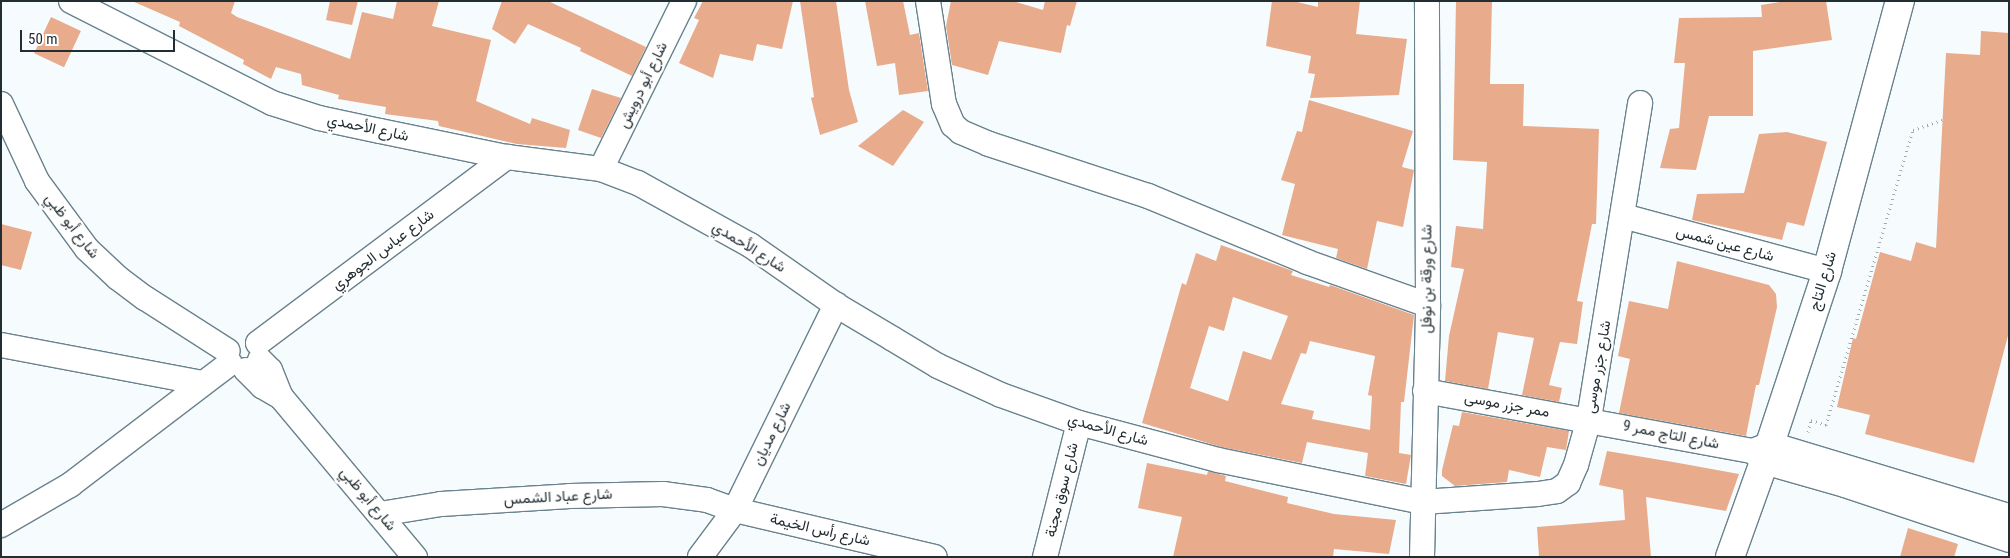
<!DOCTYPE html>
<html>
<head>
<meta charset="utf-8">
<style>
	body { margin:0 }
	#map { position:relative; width:2010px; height:558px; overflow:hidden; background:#f6fbfe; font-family:"Roboto Condensed",Vazirmatn,sans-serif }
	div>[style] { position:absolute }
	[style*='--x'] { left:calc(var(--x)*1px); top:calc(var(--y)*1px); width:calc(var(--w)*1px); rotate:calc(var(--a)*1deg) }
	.building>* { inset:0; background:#e8ab8b; transform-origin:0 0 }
	.path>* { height:3px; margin-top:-1.5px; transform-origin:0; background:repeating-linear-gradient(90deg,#a3aaae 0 1px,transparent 0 5px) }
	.roads { filter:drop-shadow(1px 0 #69828d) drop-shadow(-1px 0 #69828d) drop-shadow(0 1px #69828d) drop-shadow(0 -1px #69828d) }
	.street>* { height:24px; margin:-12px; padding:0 12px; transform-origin:12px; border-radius:12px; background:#fff }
	.secondary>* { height:28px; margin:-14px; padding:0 14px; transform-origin:14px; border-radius:14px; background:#fff }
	span { translate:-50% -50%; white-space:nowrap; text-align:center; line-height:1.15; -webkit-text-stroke:4.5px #fff; paint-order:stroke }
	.street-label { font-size:15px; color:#232e33 }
	.frame { position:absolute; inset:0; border:2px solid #232e33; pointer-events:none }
	.scale { position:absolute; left:20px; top:30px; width:155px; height:22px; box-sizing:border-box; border:2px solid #232e33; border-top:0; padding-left:6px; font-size:15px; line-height:18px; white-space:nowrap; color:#232e33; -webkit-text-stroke:4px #fff; paint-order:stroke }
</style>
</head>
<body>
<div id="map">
	<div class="building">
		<div style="clip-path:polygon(132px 1px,235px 1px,231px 13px,237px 17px,350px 59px,362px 12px,393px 19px,397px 1px,439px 1px,432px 26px,491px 40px,476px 101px,530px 124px,532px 118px,570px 130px,566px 148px,517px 144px,439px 126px,438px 121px,385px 114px,386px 107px,338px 99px,339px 95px,302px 85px,301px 74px,276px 67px,271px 79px,243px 64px,244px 60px,179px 26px,180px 22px)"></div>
		<div style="clip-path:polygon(330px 1px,358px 1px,352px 25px,326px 20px)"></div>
		<div style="clip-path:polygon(502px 1px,548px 1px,646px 47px,632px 76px,580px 51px,581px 48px,528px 24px,515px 44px,492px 29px)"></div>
		<div style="clip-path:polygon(703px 1px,793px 1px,782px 49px,757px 44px,753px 61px,720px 54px,713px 78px,679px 63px,699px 20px,694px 18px)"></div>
		<div style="clip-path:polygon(800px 1px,836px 1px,849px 90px,858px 122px,820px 135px,811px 98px,814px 97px)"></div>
		<div style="clip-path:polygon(865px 1px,903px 1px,910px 35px,919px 33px,928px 91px,899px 95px,895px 63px,877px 66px)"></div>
		<div style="clip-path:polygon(951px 1px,1013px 1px,1043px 10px,1045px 1px,1077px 1px,1070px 26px,1067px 25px,1061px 53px,999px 41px,988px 75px,952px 65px,946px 26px)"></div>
		<div style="clip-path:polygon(1272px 1px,1293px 1px,1318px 7px,1318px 1px,1360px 1px,1356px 34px,1407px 39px,1399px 95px,1310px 98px,1315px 74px,1308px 73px,1311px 56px,1266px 46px)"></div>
		<div style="clip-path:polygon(1456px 1px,1492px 1px,1490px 84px,1524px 84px,1523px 126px,1599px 129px,1596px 224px,1592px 224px,1577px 301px,1583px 302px,1577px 344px,1560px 342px,1549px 385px,1562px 388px,1559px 402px,1522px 395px,1534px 338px,1498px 332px,1488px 389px,1445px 381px,1449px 336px,1464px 269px,1451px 267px,1456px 226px,1483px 229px,1487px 162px,1453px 160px)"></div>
		<div style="clip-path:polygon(1786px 1px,1826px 1px,1832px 40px,1753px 51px,1753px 116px,1709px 116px,1696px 170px,1660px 168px,1670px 129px,1679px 128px,1685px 63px,1674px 63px,1679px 18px,1762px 17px,1761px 5px)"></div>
		<div style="left:51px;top:17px;width:33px;height:40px;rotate:25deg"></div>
		<div style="clip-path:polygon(1981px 31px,2009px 33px,2009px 332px,1974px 463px,1865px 434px,1870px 415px,1837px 407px,1853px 338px,1856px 339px,1880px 252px,1911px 261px,1916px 242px,1936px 248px,1946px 53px,1980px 55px)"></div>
		<div style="clip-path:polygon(592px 89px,621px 98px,601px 138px,578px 130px)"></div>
		<div style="clip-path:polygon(1309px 100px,1413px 131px,1402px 167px,1414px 170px,1403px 227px,1377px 221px,1367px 269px,1336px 258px,1338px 249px,1282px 235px,1295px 184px,1281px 180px,1297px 131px,1302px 132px)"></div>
		<div style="clip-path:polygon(903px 110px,924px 122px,893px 166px,858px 146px)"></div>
		<div style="clip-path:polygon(1787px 132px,1827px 142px,1804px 226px,1787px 222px,1782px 240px,1692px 220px,1697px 194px,1744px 193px,1759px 134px)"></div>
		<div style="clip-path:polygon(1px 224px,32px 232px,21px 270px,1px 265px)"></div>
		<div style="clip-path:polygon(evenodd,1221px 245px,1293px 271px,1291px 275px,1329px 287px,1330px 285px,1414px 315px,1404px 402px,1401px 402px,1399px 453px,1411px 455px,1406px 484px,1365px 476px,1368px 453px,1307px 442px,1302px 463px,1221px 447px,1142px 423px,1182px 283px,1186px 285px,1196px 253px,1216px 261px,1221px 245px,1233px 297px,1288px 316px,1271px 360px,1243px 351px,1228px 401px,1190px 388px,1209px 326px,1224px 331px,1233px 297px,1221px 245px,1310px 341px,1375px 356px,1368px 395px,1372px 396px,1370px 430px,1312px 419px,1314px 411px,1281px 404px,1301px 353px,1306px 354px,1310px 341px)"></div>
		<div style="clip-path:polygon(1677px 261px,1769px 285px,1776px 294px,1777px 307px,1759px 385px,1756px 385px,1746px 436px,1619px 413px,1630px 359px,1618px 356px,1629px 301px,1668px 309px)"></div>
		<div style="clip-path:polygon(1462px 412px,1569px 431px,1566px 450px,1547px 447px,1540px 477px,1509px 470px,1507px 482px,1455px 486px,1442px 476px,1442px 470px,1453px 425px,1459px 426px)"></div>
		<div style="clip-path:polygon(1607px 451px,1673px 462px,1739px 474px,1726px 511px,1646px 497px,1651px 557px,1539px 557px,1537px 527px,1625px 520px,1623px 490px,1599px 485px)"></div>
		<div style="clip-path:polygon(1147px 463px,1207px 475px,1208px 471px,1226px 476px,1225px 481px,1288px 497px,1287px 503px,1334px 514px,1396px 520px,1389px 554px,1334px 549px,1333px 557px,1173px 557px,1182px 517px,1138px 508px)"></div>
		<div style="clip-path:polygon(1908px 528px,1958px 544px,1954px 557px,1900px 557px)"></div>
	</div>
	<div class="path">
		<div style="--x:1808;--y:432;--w:12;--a:-76"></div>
		<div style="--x:1811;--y:420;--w:16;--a:18"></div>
		<div style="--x:1826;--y:425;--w:308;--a:-73.6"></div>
		<div style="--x:1913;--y:130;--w:31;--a:-19"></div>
	</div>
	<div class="roads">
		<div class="street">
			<div style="--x:71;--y:1;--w:225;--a:26.9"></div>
			<div style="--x:272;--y:103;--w:49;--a:17.7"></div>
			<div style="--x:319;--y:118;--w:62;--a:12"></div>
			<div style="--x:380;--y:131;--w:130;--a:11.6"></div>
			<div style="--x:507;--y:157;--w:95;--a:7.3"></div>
			<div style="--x:601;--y:169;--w:40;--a:21"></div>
			<div style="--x:638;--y:183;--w:128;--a:29"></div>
			<div style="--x:750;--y:245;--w:105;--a:34.9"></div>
			<div style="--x:836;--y:305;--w:66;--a:30.8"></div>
			<div style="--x:893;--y:339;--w:52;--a:31"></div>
			<div style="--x:938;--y:366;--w:69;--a:24.7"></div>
			<div style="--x:1001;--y:395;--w:83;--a:19.7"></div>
			<div style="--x:1079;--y:423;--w:144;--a:14.9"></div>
			<div style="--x:1218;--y:460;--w:209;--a:11.6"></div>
			<div style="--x:1423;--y:502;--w:115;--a:-4"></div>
			<div style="--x:1538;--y:494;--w:19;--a:-9"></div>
			<div style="--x:1557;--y:491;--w:14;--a:-36"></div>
			<div style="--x:1568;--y:483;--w:20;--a:-66"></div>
			<div style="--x:1576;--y:465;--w:48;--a:-74.2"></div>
			<div style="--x:1589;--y:419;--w:320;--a:-80.8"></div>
			<div style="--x:928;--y:1;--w:104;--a:81.2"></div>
			<div style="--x:944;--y:104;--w:23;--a:67"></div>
			<div style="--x:953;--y:125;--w:11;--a:41"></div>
			<div style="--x:961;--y:132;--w:30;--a:23"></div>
			<div style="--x:989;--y:144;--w:167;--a:18.1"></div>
			<div style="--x:1148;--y:196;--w:172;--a:22.5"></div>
			<div style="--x:1307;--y:262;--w:128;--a:19.6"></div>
			<div style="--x:1;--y:104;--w:85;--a:64.9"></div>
			<div style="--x:37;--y:181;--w:84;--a:53.7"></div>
			<div style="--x:87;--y:249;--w:42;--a:43.1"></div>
			<div style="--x:118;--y:278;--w:34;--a:37"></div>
			<div style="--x:145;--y:298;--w:98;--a:32.6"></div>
			<div style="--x:601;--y:169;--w:187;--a:-63.7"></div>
			<div style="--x:1623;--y:216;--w:211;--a:15.1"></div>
			<div style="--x:258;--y:343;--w:311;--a:-36.8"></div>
			<div style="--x:1;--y:345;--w:205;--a:10.7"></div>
			<div style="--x:260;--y:360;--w:14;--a:45"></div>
			<div style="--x:270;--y:370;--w:29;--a:68"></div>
			<div style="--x:246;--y:370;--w:23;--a:45"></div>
			<div style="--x:262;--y:386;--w:22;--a:30"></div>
			<div style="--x:281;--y:397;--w:209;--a:50.1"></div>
			<div style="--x:1425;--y:391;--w:333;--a:10.4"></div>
			<div style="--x:1753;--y:451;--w:16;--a:45"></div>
			<div style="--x:1764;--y:462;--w:84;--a:15.9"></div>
			<div style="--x:1845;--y:485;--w:173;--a:18.5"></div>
			<div style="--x:1753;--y:451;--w:18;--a:-22"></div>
			<div style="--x:1770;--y:444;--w:250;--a:16.8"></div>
			<div style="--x:380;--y:514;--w:62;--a:-9.3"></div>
			<div style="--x:441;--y:504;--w:129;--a:-3.5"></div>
			<div style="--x:570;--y:496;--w:93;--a:-1.2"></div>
			<div style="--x:663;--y:494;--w:44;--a:7.8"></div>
			<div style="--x:707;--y:500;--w:30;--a:20"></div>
			<div style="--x:735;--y:510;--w:205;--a:13.2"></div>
			<div style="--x:1;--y:525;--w:80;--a:-30.1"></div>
			<div style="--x:70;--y:485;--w:201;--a:-37.3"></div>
			<div style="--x:700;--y:557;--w:59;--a:-53.3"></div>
			<div style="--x:735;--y:510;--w:229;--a:-63.8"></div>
			<div style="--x:1045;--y:557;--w:138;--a:-75.8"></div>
			<div style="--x:1422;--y:557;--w:252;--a:-88.6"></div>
			<div style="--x:1428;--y:305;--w:304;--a:-90.2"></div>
		</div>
		<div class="secondary">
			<div style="--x:1730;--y:557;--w:101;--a:-70.3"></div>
			<div style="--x:1764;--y:462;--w:201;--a:-71.7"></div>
			<div style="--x:1827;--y:271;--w:280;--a:-74.9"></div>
		</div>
	</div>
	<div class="street-label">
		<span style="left:643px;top:85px;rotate:-64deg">شارع أبو درويش</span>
		<span style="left:368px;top:128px;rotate:12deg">شارع الأحمدي</span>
		<span style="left:72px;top:226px;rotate:52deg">شارع أبو ظبي</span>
		<span style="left:1725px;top:244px;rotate:15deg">شارع عين شمس</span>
		<span style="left:749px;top:247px;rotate:32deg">شارع الأحمدي</span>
		<span style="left:383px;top:250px;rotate:-37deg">شارع عباس الجوهري</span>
		<span style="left:1427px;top:279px;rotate:-90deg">شارع ورقة بن نوفل</span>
		<span style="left:1823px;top:281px;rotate:-73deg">شارع التاج</span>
		<span style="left:1598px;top:367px;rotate:-80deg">شارع جزر موسى</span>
		<span style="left:1507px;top:405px;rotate:10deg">ممر جزر موسى</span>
		<span style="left:1108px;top:430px;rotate:16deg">شارع الأحمدي</span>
		<span style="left:772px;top:434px;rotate:-64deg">شارع مديان</span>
		<span style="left:1671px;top:435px;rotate:11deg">شارع التاج ممر 9</span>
		<span style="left:1062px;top:490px;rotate:-76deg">شارع سوق مجنة</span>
		<span style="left:558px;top:497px;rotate:-3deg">شارع عباد الشمس</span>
		<span style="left:368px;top:499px;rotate:50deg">شارع أبو ظبي</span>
		<span style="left:820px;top:530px;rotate:13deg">شارع رأس الخيمة</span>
	</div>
	<div class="frame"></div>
	<div class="scale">50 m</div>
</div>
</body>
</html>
